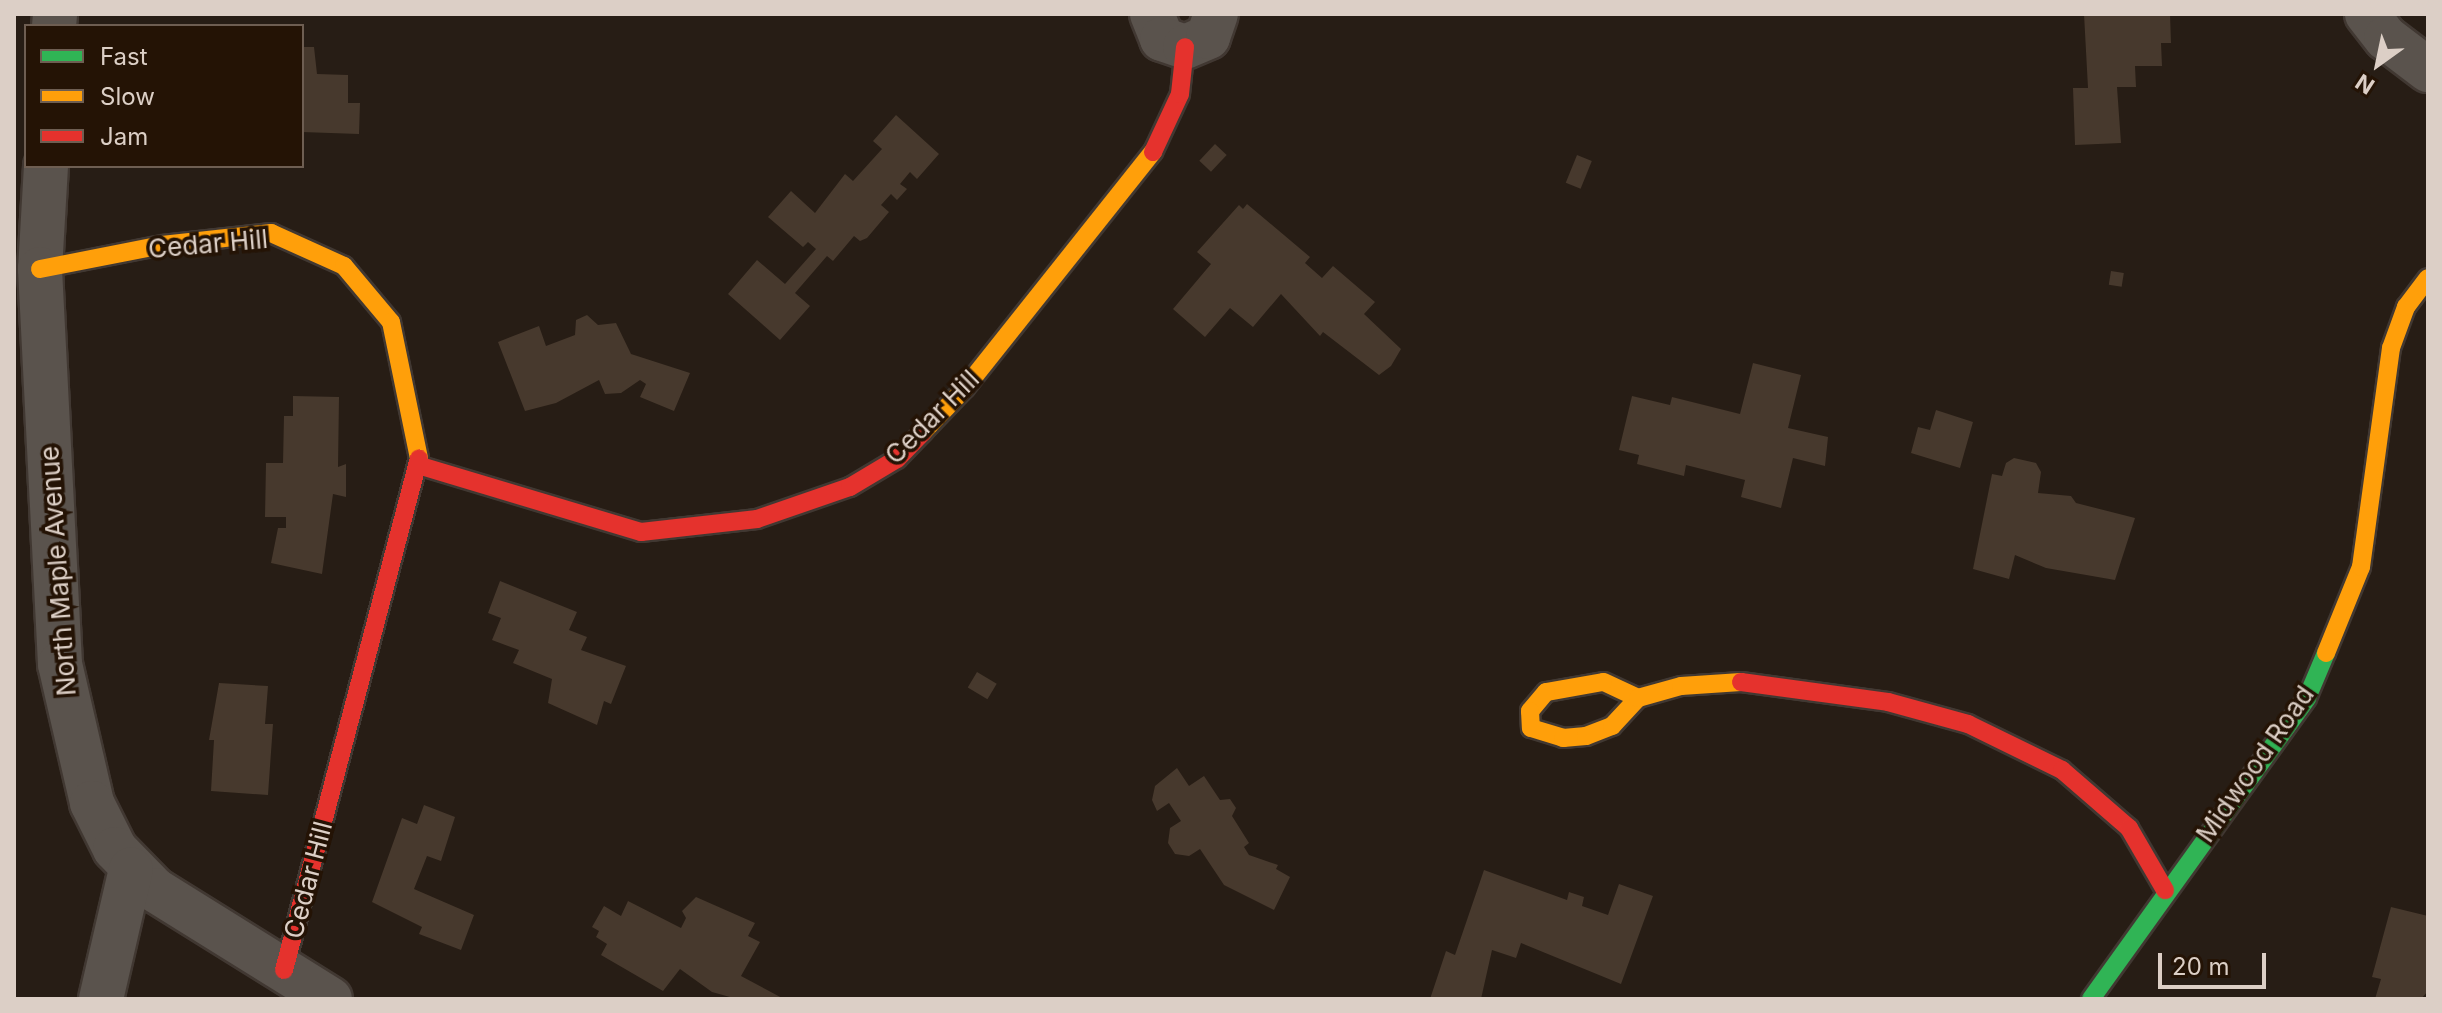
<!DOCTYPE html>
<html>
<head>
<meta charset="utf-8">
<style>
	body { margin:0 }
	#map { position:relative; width:2442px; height:1013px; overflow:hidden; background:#271d15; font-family:Inter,sans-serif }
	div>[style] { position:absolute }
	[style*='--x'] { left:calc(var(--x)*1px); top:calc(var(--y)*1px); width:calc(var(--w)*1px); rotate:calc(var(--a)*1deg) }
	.building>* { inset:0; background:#47392d; transform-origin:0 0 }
	.roads { filter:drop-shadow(2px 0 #413832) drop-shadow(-2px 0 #413832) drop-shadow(0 2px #413832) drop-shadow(0 -2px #413832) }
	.street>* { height:44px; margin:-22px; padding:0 22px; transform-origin:22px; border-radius:22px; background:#5a534d }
	.fast>* { height:18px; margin:-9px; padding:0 9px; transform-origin:9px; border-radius:9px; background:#30b455 }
	.slow>* { height:18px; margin:-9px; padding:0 9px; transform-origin:9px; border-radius:9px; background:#ff9f0a }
	.jam>* { height:18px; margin:-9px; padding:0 9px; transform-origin:9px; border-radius:9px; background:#e5322d }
	span { translate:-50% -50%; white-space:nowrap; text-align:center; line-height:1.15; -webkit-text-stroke:7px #241305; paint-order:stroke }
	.street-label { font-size:26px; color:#dccfc6 }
	.frame { position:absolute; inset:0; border:16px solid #dccfc6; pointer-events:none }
	.legend { position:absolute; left:24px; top:24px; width:280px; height:144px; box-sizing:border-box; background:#241305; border:2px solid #6e5e52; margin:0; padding:10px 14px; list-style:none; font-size:24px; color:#dccfc6 }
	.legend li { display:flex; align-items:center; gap:16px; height:40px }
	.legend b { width:40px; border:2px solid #6e5e52 }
	.north { position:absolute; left:2338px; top:24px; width:80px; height:80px; -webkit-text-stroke:6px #241305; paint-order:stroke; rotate:213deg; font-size:22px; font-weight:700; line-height:32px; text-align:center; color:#dccfc6 }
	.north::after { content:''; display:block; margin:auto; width:28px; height:36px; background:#dccfc6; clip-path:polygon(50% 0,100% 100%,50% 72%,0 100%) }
	.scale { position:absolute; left:2158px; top:953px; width:108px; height:36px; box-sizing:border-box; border:4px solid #dccfc6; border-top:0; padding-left:10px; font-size:24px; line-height:28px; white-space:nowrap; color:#dccfc6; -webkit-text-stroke:6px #241305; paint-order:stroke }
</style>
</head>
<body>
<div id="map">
	<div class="building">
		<div style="clip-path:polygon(2084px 14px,2170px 14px,2171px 43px,2161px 43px,2162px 66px,2135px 66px,2136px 87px,2117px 87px,2121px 143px,2075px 145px,2073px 88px,2088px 88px)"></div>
		<div style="clip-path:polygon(302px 47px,314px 47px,317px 74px,348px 75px,348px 103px,360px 103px,359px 134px,302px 132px)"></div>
		<div style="clip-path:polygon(896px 115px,939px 154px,917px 179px,910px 172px,900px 184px,907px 189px,897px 200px,891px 194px,881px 205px,889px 212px,867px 238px,860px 241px,854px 236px,833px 261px,827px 256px,795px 293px,810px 306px,780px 340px,728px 294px,757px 260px,785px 284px,816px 249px,808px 242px,803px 247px,768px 217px,791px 191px,815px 213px,845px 174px,853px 181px,882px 149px,873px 141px)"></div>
		<div style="left:1215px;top:144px;width:16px;height:23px;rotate:43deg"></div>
		<div style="left:1577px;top:155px;width:16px;height:30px;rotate:22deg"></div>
		<div style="clip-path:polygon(1247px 204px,1310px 257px,1305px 263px,1322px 278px,1333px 266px,1375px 302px,1364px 314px,1401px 349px,1391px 366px,1379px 375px,1323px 332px,1320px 336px,1281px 294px,1253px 327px,1230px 308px,1205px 337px,1173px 309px,1211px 264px,1197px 252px,1239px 205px,1243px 209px)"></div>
		<div style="left:2111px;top:271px;width:13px;height:14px;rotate:9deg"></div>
		<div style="clip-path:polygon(587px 315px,598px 325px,616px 323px,631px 354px,690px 373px,674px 411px,640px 397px,646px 384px,640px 380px,621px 393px,605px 394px,599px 380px,556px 403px,525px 411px,498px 342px,539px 326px,546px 346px,575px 335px,576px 320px)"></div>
		<div style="clip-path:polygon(1753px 363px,1801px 375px,1788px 428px,1828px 437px,1825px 466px,1793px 458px,1781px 508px,1741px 497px,1745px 480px,1686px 465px,1684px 476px,1637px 464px,1639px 455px,1619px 450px,1632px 396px,1670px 405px,1672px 397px,1740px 414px)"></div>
		<div style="clip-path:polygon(293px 396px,339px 397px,338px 467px,346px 464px,346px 497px,333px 494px,322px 574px,271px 563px,278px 528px,286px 528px,286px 517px,265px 517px,266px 463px,283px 463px,284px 416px,293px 416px)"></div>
		<div style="clip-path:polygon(1936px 410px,1973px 422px,1960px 468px,1911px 453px,1918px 427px,1930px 430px)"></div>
		<div style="clip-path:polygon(2014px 458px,2036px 463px,2041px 472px,2038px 493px,2071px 496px,2076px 503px,2135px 518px,2115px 580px,2046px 568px,2015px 555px,2009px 579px,1973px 569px,1992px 474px,2002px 476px,2006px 463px)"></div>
		<div style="clip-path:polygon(500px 581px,577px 612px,569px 630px,587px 637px,581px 650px,626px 666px,611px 704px,604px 701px,597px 725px,548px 703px,552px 679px,513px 663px,519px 650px,492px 640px,501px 618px,488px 613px)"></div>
		<div style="left:977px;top:672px;width:23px;height:18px;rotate:31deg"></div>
		<div style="clip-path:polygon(219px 683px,268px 686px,265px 724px,273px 724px,268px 795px,211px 791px,214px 740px,209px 740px)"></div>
		<div style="clip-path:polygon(1177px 768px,1189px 786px,1204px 776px,1220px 800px,1230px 799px,1236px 808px,1232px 816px,1249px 843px,1244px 847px,1249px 855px,1278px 865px,1276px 869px,1290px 877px,1274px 910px,1224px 885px,1200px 849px,1189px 856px,1175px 854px,1168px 843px,1170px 828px,1181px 821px,1169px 803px,1157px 811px,1152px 800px,1155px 786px)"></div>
		<div style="clip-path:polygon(424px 805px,455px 817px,441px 861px,427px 856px,414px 889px,474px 915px,461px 950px,419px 934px,422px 927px,372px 902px,402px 818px,417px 824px)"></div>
		<div style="clip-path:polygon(1484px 870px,1567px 900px,1569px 892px,1584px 897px,1582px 906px,1608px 915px,1619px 884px,1653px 896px,1621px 984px,1521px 943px,1516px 958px,1492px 950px,1481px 999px,1430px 999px,1446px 951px,1455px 955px)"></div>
		<div style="clip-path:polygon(696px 897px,755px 923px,748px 936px,760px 942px,741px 976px,784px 999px,737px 999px,712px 992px,680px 969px,663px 991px,601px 955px,607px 944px,596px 937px,599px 931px,592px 927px,604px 906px,621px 916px,628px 901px,681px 928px,686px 918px,682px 911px)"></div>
		<div style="clip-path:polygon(2391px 907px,2428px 916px,2428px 991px,2421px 999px,2375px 999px,2381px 979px,2372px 977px)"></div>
	</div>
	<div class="roads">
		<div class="street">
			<div style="--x:1152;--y:14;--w:27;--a:68"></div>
			<div style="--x:1162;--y:39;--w:24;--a:19"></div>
			<div style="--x:1185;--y:47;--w:25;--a:-23"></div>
			<div style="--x:1208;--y:37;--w:24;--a:-71"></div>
			<div style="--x:2367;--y:14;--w:31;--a:52"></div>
			<div style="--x:2386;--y:38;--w:53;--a:37.3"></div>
			<div style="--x:54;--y:26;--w:12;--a:-85"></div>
			<div style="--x:46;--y:166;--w:103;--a:93.3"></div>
			<div style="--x:40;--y:269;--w:396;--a:87.1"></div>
			<div style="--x:60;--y:664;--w:143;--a:77"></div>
			<div style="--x:92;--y:803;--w:51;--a:63.4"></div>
			<div style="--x:115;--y:849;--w:57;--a:45.7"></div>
			<div style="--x:155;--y:890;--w:206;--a:31.9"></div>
			<div style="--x:101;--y:999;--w:133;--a:-77"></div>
		</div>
		<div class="fast">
			<div style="--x:2091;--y:999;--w:370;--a:-54.3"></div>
			<div style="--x:2307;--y:698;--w:49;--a:-67.1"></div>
		</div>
		<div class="slow">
			<div style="--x:40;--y:269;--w:124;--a:-11.1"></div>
			<div style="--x:162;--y:245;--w:110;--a:-6.3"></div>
			<div style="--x:271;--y:233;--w:80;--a:24.3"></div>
			<div style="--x:344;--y:266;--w:73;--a:50"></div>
			<div style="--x:391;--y:322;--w:139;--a:78.4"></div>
			<div style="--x:923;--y:432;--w:61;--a:-46.3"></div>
			<div style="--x:965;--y:388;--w:302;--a:-51.5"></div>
			<div style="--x:2326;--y:653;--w:93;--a:-67.9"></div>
			<div style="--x:2361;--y:567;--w:221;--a:-82.2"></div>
			<div style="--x:2391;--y:348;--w:44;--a:-69.9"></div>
			<div style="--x:2406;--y:307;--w:36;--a:-53"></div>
			<div style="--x:1638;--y:698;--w:38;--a:-155"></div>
			<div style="--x:1603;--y:682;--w:58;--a:170"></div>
			<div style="--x:1546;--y:692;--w:25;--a:130"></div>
			<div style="--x:1530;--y:711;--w:17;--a:87"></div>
			<div style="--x:1531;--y:728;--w:34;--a:17"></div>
			<div style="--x:1563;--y:738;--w:23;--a:-5"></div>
			<div style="--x:1586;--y:736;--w:28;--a:-21"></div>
			<div style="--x:1612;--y:726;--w:38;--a:-47"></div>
			<div style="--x:1638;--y:698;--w:45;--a:-15.6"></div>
			<div style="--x:1681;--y:686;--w:60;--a:-3.8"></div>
		</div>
		<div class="jam">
			<div style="--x:1153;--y:152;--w:64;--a:-65"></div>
			<div style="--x:1180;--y:94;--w:47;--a:-83.9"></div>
			<div style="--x:421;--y:466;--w:230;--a:16.7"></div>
			<div style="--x:641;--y:532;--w:117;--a:-6.4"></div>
			<div style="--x:757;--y:519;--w:98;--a:-19"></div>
			<div style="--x:850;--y:487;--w:55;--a:-30.8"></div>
			<div style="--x:897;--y:459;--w:37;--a:-46"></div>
			<div style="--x:1741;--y:682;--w:148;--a:7.7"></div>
			<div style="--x:1888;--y:702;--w:83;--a:15.4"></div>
			<div style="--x:1968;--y:724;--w:105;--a:26.1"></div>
			<div style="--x:2062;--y:770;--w:89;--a:40.9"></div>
			<div style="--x:2129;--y:828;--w:72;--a:59.9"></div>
			<div style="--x:284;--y:970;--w:529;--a:-75.23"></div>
		</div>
	</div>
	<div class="street-label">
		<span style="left:208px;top:244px;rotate:-5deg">Cedar Hill</span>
		<span style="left:932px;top:417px;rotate:-45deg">Cedar Hill</span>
		<span style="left:58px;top:571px;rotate:-94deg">North Maple Avenue</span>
		<span style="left:2255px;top:764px;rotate:-55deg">Midwood Road</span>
		<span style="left:308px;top:880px;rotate:-75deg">Cedar Hill</span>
	</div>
	<div class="frame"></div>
	<ul class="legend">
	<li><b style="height:10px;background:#30b455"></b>Fast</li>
	<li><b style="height:10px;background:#ff9f0a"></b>Slow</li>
	<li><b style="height:10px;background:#e5322d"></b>Jam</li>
	</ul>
	<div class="north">N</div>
	<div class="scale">20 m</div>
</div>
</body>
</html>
